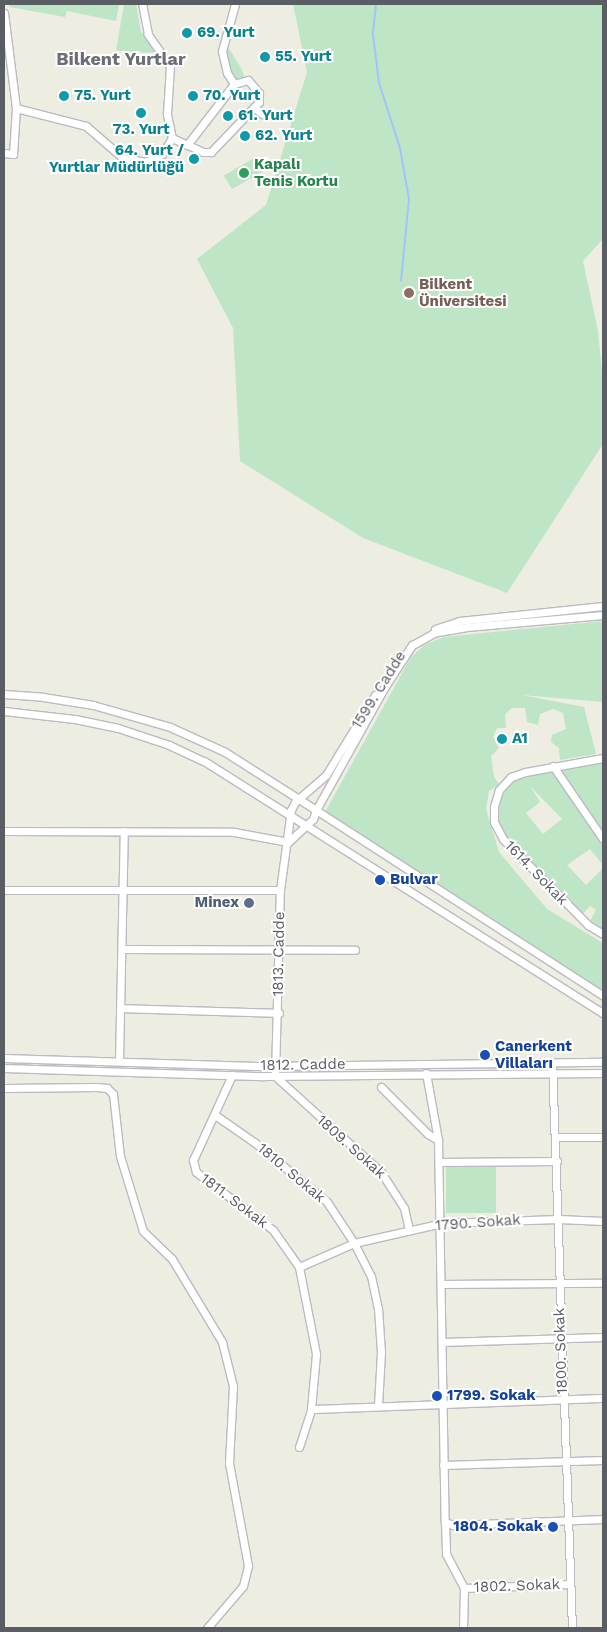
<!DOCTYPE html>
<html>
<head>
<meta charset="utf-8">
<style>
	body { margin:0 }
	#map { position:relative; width:607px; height:1632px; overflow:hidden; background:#edede2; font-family:"Work Sans",sans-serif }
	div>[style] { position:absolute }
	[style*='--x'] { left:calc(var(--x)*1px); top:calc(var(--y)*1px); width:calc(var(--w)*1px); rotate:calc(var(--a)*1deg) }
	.green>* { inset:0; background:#bee5c6; transform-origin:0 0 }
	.stream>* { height:2px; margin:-1px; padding:0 1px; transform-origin:1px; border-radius:1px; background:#a1c4fe }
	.roads { filter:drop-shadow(1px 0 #babbc1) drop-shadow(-1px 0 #babbc1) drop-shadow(0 1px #babbc1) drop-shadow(0 -1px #babbc1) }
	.minor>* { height:7px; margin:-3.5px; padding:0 3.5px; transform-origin:3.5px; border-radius:3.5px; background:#fff }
	.dots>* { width:14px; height:14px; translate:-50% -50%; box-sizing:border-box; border:2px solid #fff; border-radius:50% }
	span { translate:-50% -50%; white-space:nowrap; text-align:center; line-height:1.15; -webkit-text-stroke:4px #fff; paint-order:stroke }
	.culture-label { font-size:15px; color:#0d838f; font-weight:700 }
	.left { translate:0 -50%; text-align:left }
	.right { translate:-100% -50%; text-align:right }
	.leisure-label { font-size:15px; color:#27864d; font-weight:700 }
	.education-label { font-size:15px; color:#785e54; font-weight:700 }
	.street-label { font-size:15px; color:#5a5d63 }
	.transit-label { font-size:15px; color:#164399; font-weight:700 }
	.service-label { font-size:15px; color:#4e5e75; font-weight:700 }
	.quarter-label { font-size:18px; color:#6b6e75; font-weight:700 }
	.frame { position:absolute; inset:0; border:5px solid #5a5d63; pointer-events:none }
</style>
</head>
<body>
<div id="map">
	<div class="green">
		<div style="clip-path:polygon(9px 4px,119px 4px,116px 21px,67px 11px,65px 17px,10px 7px)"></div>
		<div style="clip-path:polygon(124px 4px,136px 4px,141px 32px,158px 53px,116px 51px)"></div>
		<div style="clip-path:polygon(293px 4px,603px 4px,603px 239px,583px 261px,598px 331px,603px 382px,603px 444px,507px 593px,363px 538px,240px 461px,233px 328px,197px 259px,266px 205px,307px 72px)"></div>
		<div style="clip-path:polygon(226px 44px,241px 68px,245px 78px,235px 82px,229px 72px,225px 59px)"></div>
		<div style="left:256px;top:157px;width:16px;height:37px;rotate:60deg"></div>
		<div style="clip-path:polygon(603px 621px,603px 702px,522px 695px,584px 707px,596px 754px,560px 760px,559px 748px,551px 742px,552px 735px,566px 729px,563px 713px,553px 709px,540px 714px,538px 725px,527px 722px,525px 708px,512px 708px,505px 714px,506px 728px,497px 728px,493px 737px,499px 748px,491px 756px,494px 777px,499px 784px,489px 791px,486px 809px,499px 852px,547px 909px,603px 943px,603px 991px,325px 812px,411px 657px,426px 644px,444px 637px)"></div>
		<div style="clip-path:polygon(evenodd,603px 758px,603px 865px,590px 849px,567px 865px,586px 885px,603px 868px,603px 926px,600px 932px,588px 925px,596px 910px,590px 906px,580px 917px,515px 844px,511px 847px,494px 822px,499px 790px,511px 777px,603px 758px,531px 787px,562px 819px,543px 834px,526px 813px,540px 802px,531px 787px)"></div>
		<div style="left:446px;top:1166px;width:50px;height:47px"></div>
	</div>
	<div class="stream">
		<div style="--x:376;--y:4;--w:31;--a:96"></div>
		<div style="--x:373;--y:35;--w:48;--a:82.9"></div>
		<div style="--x:379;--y:83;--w:68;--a:72.1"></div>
		<div style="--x:400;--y:148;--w:52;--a:80"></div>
		<div style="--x:409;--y:199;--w:82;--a:95.6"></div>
	</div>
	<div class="roads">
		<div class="minor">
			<div style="--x:4;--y:13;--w:96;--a:82.8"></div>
			<div style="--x:16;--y:108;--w:46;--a:93.7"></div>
			<div style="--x:13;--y:154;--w:9;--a:-174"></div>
			<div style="--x:234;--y:84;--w:13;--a:-122"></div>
			<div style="--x:227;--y:73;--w:23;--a:-103"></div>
			<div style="--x:222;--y:51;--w:49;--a:-74.5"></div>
			<div style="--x:254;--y:107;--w:11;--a:41"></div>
			<div style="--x:16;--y:108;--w:72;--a:14.4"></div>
			<div style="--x:86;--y:126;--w:49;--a:40.9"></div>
			<div style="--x:123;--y:158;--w:22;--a:10"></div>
			<div style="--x:145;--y:162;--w:19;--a:-25"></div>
			<div style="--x:162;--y:154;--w:19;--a:-58"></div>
			<div style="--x:172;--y:138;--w:25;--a:-102"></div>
			<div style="--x:167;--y:114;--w:48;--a:-86.4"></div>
			<div style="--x:170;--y:66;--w:39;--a:-125"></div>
			<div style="--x:148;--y:34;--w:31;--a:-101"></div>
			<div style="--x:172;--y:138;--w:34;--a:24"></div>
			<div style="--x:203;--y:152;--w:8;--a:0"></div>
			<div style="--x:211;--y:152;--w:69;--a:-46.2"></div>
			<div style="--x:259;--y:102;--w:9;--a:-90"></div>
			<div style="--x:259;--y:93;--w:17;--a:-130"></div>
			<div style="--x:248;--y:80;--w:15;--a:164"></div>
			<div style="--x:234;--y:84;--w:77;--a:127.6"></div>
			<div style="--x:603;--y:615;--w:137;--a:175"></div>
			<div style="--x:467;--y:627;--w:34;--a:170"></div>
			<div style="--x:434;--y:633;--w:25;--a:151"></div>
			<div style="--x:412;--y:645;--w:51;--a:123.1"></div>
			<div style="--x:384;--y:688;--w:140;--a:119.1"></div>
			<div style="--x:316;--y:810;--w:342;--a:32.9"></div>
			<div style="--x:435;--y:629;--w:25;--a:-18"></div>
			<div style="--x:459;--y:621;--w:145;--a:-5.9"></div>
			<div style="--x:4;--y:694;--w:39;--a:4"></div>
			<div style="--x:43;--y:697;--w:51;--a:9.1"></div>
			<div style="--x:93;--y:705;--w:80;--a:15.9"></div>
			<div style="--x:170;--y:727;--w:60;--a:24.4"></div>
			<div style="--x:225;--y:752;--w:108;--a:32.5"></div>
			<div style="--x:316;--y:810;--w:9;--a:108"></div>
			<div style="--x:313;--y:819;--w:34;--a:137"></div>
			<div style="--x:4;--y:711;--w:71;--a:6.4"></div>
			<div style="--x:75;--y:719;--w:44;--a:11.8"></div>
			<div style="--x:118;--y:728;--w:54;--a:18.4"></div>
			<div style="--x:169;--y:745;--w:38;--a:25"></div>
			<div style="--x:204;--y:761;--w:472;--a:32.3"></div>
			<div style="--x:603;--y:758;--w:79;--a:169.8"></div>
			<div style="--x:525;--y:772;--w:15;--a:160"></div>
			<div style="--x:511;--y:777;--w:18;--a:133"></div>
			<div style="--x:499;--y:790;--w:17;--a:107"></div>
			<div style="--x:494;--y:806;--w:16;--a:90"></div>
			<div style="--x:494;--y:822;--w:19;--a:62"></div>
			<div style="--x:503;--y:839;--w:121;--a:45.3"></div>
			<div style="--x:588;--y:925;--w:17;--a:31"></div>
			<div style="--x:553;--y:766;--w:88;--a:55.6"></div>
			<div style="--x:4;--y:831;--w:230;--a:0.2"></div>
			<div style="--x:234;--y:832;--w:55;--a:10.5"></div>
			<div style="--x:4;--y:890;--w:276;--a:0"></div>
			<div style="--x:123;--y:949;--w:232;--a:0.2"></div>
			<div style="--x:121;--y:1008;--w:158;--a:1.8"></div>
			<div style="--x:4;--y:1058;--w:260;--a:1.8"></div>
			<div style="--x:264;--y:1066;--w:339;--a:-0.7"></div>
			<div style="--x:119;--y:1061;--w:230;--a:-88.8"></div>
			<div style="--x:552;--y:1062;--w:566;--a:87.98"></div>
			<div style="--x:4;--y:1068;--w:260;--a:1.8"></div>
			<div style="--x:264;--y:1076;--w:339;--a:-0.5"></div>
			<div style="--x:426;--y:1073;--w:68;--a:79.8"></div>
			<div style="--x:438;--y:1140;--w:382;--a:89"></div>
			<div style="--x:445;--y:1522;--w:9;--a:21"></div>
			<div style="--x:453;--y:1525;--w:150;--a:-2.3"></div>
			<div style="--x:232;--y:1075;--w:94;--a:114.6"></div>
			<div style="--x:193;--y:1160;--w:12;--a:76"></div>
			<div style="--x:196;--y:1172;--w:96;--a:37"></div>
			<div style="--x:273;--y:1230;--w:45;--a:54.9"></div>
			<div style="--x:299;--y:1267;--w:89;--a:78.9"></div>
			<div style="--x:316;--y:1354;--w:55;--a:95.2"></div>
			<div style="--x:311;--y:1409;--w:292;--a:-2.2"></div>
			<div style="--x:275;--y:1076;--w:186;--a:-88.5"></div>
			<div style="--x:280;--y:890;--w:81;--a:-82.2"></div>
			<div style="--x:291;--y:810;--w:9;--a:-63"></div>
			<div style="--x:295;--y:802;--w:41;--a:-41.1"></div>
			<div style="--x:326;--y:775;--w:94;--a:-58.5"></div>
			<div style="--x:275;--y:1076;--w:143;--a:42.2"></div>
			<div style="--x:381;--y:1172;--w:43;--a:57.4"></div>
			<div style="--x:404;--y:1208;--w:23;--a:77"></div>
			<div style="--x:381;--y:1087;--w:66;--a:45"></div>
			<div style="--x:428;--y:1134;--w:12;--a:31"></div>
			<div style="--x:4;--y:1088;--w:92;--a:-0.6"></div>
			<div style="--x:96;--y:1087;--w:11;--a:5"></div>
			<div style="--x:107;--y:1088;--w:8;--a:45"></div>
			<div style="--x:113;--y:1094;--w:62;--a:83.6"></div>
			<div style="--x:120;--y:1156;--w:78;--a:73"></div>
			<div style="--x:143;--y:1231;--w:40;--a:44"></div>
			<div style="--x:172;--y:1259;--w:97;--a:58.9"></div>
			<div style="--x:222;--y:1342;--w:45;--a:76"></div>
			<div style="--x:233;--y:1386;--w:77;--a:93"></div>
			<div style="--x:229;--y:1463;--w:105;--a:79.5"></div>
			<div style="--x:248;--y:1566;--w:21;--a:104"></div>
			<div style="--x:243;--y:1586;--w:55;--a:130.6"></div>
			<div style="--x:215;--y:1115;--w:47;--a:34.7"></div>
			<div style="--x:254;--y:1142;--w:94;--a:39.4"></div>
			<div style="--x:327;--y:1202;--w:49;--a:56.6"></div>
			<div style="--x:354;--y:1243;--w:37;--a:63"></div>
			<div style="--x:371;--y:1276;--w:33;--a:78"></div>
			<div style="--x:378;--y:1308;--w:44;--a:86.1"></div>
			<div style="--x:381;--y:1352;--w:54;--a:93.2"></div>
			<div style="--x:556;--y:1137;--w:47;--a:0"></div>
			<div style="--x:439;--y:1162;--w:118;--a:-0.5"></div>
			<div style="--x:299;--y:1267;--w:60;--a:-23.6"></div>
			<div style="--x:354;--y:1243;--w:90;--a:-12.8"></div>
			<div style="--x:442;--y:1223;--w:117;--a:-2"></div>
			<div style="--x:559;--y:1219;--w:44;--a:2.6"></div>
			<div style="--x:441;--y:1284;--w:162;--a:-0.4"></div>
			<div style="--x:442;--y:1342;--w:161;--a:-1.8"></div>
			<div style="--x:299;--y:1447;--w:40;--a:-72"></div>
			<div style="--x:443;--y:1465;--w:160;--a:-1.8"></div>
			<div style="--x:445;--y:1522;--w:32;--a:88"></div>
			<div style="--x:446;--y:1554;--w:38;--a:62"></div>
			<div style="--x:464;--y:1588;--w:40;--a:91.4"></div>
			<div style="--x:464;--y:1588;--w:106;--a:-2.2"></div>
		</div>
	</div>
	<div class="dots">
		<div style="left:187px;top:33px;background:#0f9aa8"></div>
		<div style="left:265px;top:57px;background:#0f9aa8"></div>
		<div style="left:64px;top:96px;background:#0f9aa8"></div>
		<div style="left:193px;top:96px;background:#0f9aa8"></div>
		<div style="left:141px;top:113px;background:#0f9aa8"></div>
		<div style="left:228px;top:116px;background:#0f9aa8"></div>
		<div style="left:245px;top:136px;background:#0f9aa8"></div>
		<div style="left:194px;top:159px;background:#0f9aa8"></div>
		<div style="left:244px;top:173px;background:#2e9e5b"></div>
		<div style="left:409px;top:293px;background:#8d6e63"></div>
		<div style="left:502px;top:739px;background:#0f9aa8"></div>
		<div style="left:380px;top:880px;background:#1a4fb4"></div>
		<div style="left:249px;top:903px;background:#5c6f8a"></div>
		<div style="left:485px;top:1055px;background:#1a4fb4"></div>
		<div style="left:437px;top:1396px;background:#1a4fb4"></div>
		<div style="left:553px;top:1527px;background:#1a4fb4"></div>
	</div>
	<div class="culture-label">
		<span class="left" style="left:197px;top:33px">69. Yurt</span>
		<span class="left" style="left:275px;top:57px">55. Yurt</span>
		<span class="left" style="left:74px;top:96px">75. Yurt</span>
		<span class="left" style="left:203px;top:96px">70. Yurt</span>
		<span class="left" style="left:238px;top:116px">61. Yurt</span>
		<span style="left:141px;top:130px">73. Yurt</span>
		<span class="left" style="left:255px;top:136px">62. Yurt</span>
		<span class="right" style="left:184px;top:159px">64. Yurt /<br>Yurtlar Müdürlüğü</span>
		<span class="left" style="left:512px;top:739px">A1</span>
	</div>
	<div class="leisure-label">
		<span class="left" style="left:254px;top:173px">Kapalı<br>Tenis Kortu</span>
	</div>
	<div class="education-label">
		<span class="left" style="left:419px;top:293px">Bilkent<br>Üniversitesi</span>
	</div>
	<div class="street-label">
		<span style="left:379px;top:690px;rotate:-58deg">1599. Cadde</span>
		<span style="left:536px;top:873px;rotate:46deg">1614. Sokak</span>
		<span style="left:279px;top:954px;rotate:-89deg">1813. Cadde</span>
		<span style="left:303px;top:1065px;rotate:-1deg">1812. Cadde</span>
		<span style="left:351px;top:1147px;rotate:42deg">1809. Sokak</span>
		<span style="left:291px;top:1173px;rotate:40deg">1810. Sokak</span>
		<span style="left:234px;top:1201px;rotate:37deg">1811. Sokak</span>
		<span style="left:478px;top:1223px;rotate:-4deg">1790. Sokak</span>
		<span style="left:561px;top:1351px;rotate:-92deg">1800. Sokak</span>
		<span style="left:517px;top:1586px;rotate:-2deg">1802. Sokak</span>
	</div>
	<div class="transit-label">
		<span class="left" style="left:390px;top:880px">Bulvar</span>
		<span class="left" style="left:495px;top:1055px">Canerkent<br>Villaları</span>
		<span class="left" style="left:447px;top:1396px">1799. Sokak</span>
		<span class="right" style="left:543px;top:1527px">1804. Sokak</span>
	</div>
	<div class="service-label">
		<span class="right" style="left:239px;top:903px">Minex</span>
	</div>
	<div class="quarter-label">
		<span style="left:121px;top:59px">Bilkent Yurtlar</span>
	</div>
	<div class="frame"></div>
</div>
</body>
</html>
